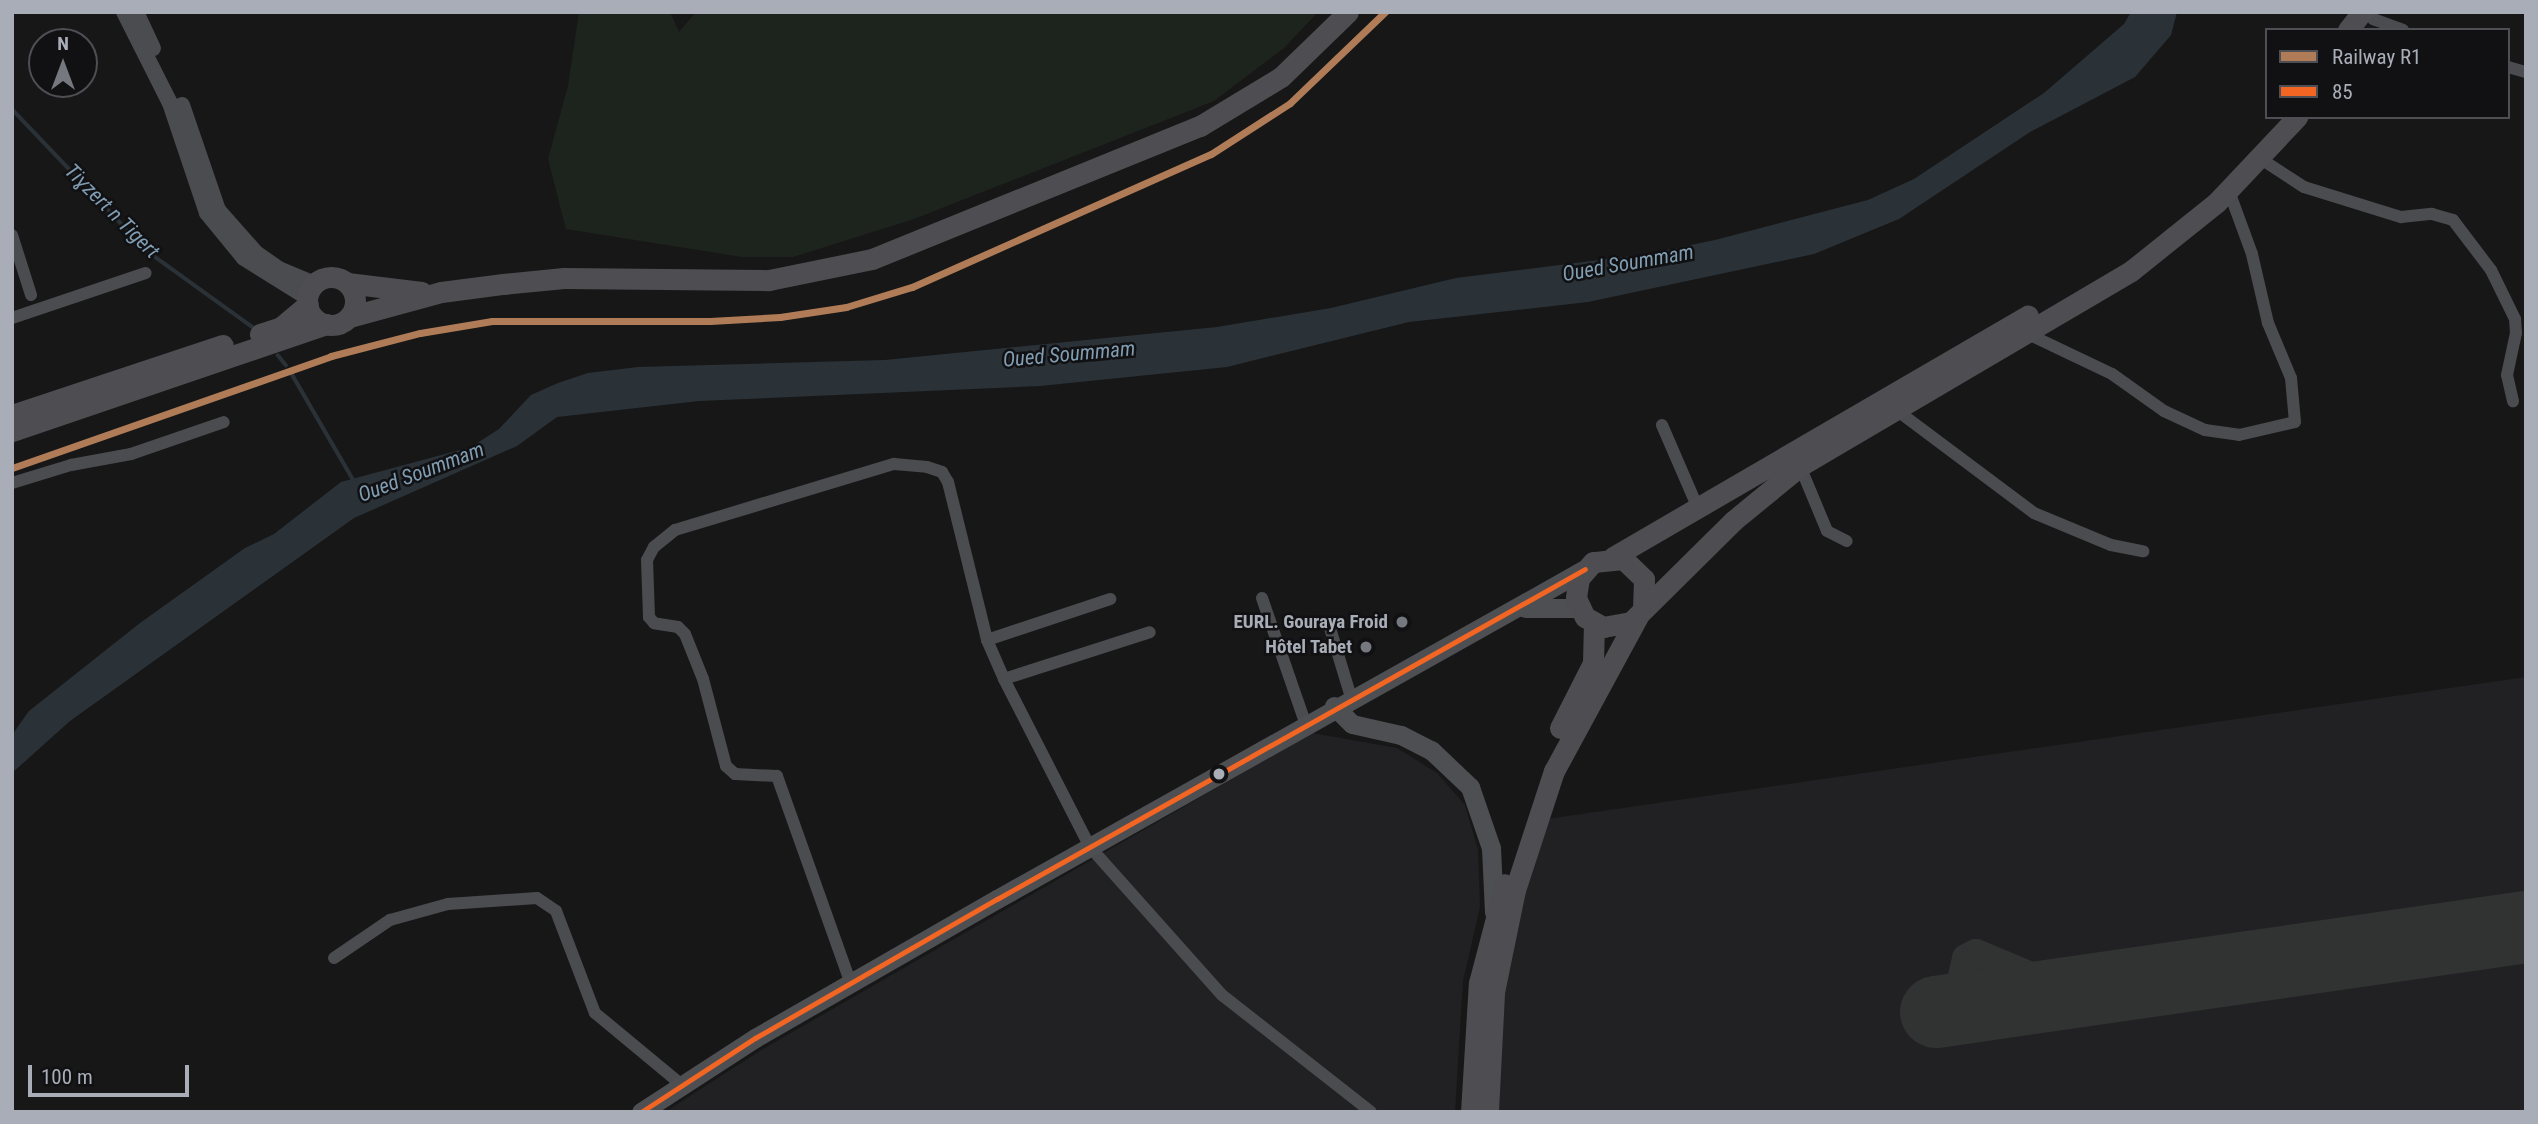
<!DOCTYPE html>
<html>
<head>
<meta charset="utf-8">
<style>
	body { margin:0 }
	#map { position:relative; width:2538px; height:1124px; overflow:hidden; background:#171717; font-family:"Roboto Condensed",sans-serif }
	div>[style] { position:absolute }
	[style*='--x'] { left:calc(var(--x)*1px); top:calc(var(--y)*1px); width:calc(var(--w)*1px); rotate:calc(var(--a)*1deg) }
	.built>* { inset:0; background:#212123 }
	.green>* { inset:0; background:#1d241e }
	.water>* { inset:0; background:#2a3238 }
	.stream>* { height:3.5px; margin:-1.75px; padding:0 1.75px; transform-origin:1.75px; border-radius:1.75px; background:#2a3238 }
	.taxiway>* { height:28px; margin:-14px; padding:0 14px; transform-origin:14px; border-radius:14px; background:#313232 }
	.runway>* { height:72px; margin:-36px; padding:0 36px; transform-origin:36px; border-radius:36px; background:#313232 }
	.minor>* { height:12px; margin:-6px; padding:0 6px; transform-origin:6px; border-radius:6px; background:#4b4c50 }
	.tertiary>* { height:16px; margin:-8px; padding:0 8px; transform-origin:8px; border-radius:8px; background:#4b4c50 }
	.primary>* { height:19px; margin:-9.5px; padding:0 9.5px; transform-origin:9.5px; border-radius:9.5px; background:#4d4f52 }
	.trunk>* { height:21px; margin:-10.5px; padding:0 10.5px; transform-origin:10.5px; border-radius:10.5px; background:#4e4e52 }
	.trunk>.ring { margin:-10.5px; padding:0; box-sizing:content-box; background:none; border:21px solid #4e4e52; border-radius:50% }
	.bus-1>* { height:5px; margin:-2.5px; padding:0 2.5px; transform-origin:2.5px; border-radius:2.5px; background:#f26522 }
	.rail-1>* { height:7px; margin:-3.5px; padding:0 3.5px; transform-origin:3.5px; border-radius:3.5px; background:#b07c57 }
	.dots>* { width:19px; height:19px; translate:-50% -50%; box-sizing:border-box; border:4px solid #111113; border-radius:50% }
	span { translate:-50% -50%; white-space:nowrap; text-align:center; line-height:1.15; -webkit-text-stroke:5px #111113; paint-order:stroke }
	.poi-label { font-size:19px; color:#a8adb7; font-weight:700 }
	.right { translate:-100% -50%; text-align:right }
	.water-label { font-size:21px; color:#809db2; font-style:italic }
	.frame { position:absolute; inset:0; border:14px solid #a8adb7; pointer-events:none }
	.legend { position:absolute; left:2265px; top:28px; width:245px; height:91px; box-sizing:border-box; background:#111113; border:2px solid #4d4f55; margin:0; padding:9px 12px; list-style:none; font-size:21px; color:#a8adb7 }
	.legend li { display:flex; align-items:center; gap:14px; height:35px }
	.legend b { width:35px; border:2px solid #4d4f55 }
	.north { position:absolute; left:28px; top:28px; width:70px; height:70px; box-sizing:border-box; background:#111113; border:2px solid #4d4f55; border-radius:50%; rotate:0deg; font-size:19px; font-weight:700; line-height:28px; text-align:center; color:#a8adb7 }
	.north::after { content:''; display:block; margin:auto; width:24px; height:32px; background:#75787f; clip-path:polygon(50% 0,100% 100%,50% 72%,0 100%) }
	.scale { position:absolute; left:28px; top:1065px; width:161px; height:32px; box-sizing:border-box; border:4px solid #a8adb7; border-top:0; padding-left:9px; font-size:21px; line-height:24px; white-space:nowrap; color:#a8adb7; -webkit-text-stroke:5px #111113; paint-order:stroke }
</style>
</head>
<body>
<div id="map">
	<div class="built">
		<div style="clip-path:polygon(2526px 677px,2526px 1112px,1499px 1112px,1505px 984px,1519px 909px,1547px 819px)"></div>
		<div style="clip-path:polygon(1312px 733px,1397px 748px,1437px 773px,1465px 805px,1478px 850px,1480px 907px,1463px 981px,1455px 1112px,665px 1112px,763px 1049px)"></div>
	</div>
	<div class="green">
		<div style="clip-path:polygon(579px 12px,670px 12px,679px 32px,696px 12px,1318px 12px,1284px 48px,1214px 101px,914px 219px,793px 257px,742px 257px,566px 229px,548px 159px,568px 86px)"></div>
	</div>
	<div class="water">
		<div style="clip-path:polygon(2131px 12px,2177px 12px,2171px 35px,2135px 77px,2030px 132px,1899px 219px,1814px 254px,1588px 302px,1409px 322px,1227px 367px,1040px 386px,699px 401px,557px 417px,517px 446px,354px 518px,70px 721px,12px 773px,12px 735px,29px 711px,140px 623px,245px 548px,274px 534px,341px 482px,471px 447px,499px 429px,531px 395px,558px 383px,588px 373px,638px 367px,885px 360px,1217px 327px,1331px 308px,1456px 278px,1647px 254px,1715px 240px,1868px 200px,1914px 179px,2044px 93px,2124px 24px)"></div>
	</div>
	<div class="stream">
		<div style="--x:12;--y:109;--w:196;--a:46.4"></div>
		<div style="--x:147;--y:251;--w:132;--a:35.7"></div>
		<div style="--x:278;--y:355;--w:13;--a:51"></div>
		<div style="--x:292;--y:374;--w:124;--a:59.9"></div>
	</div>
	<div class="taxiway">
		<div style="--x:1965;--y:1008;--w:32;--a:-95"></div>
		<div style="--x:1962;--y:976;--w:18;--a:-77"></div>
		<div style="--x:1966;--y:958;--w:11;--a:-27"></div>
		<div style="--x:1976;--y:953;--w:104;--a:22.6"></div>
	</div>
	<div class="runway">
		<div style="--x:1936;--y:1012;--w:596;--a:-8.2"></div>
	</div>
	<div class="minor">
		<div style="--x:2373;--y:19;--w:32;--a:20"></div>
		<div style="--x:2508;--y:67;--w:19;--a:16"></div>
		<div style="--x:2261;--y:159;--w:51;--a:33.1"></div>
		<div style="--x:2304;--y:187;--w:102;--a:17.2"></div>
		<div style="--x:2401;--y:217;--w:31;--a:-6"></div>
		<div style="--x:2432;--y:214;--w:22;--a:16"></div>
		<div style="--x:2453;--y:220;--w:63;--a:52.8"></div>
		<div style="--x:2491;--y:270;--w:55;--a:63.9"></div>
		<div style="--x:2515;--y:319;--w:14;--a:86"></div>
		<div style="--x:2516;--y:333;--w:43;--a:102.1"></div>
		<div style="--x:2507;--y:375;--w:27;--a:77"></div>
		<div style="--x:12;--y:235;--w:63;--a:72.4"></div>
		<div style="--x:12;--y:318;--w:141;--a:-18.6"></div>
		<div style="--x:2026;--y:333;--w:95;--a:25.5"></div>
		<div style="--x:2112;--y:374;--w:64;--a:35.4"></div>
		<div style="--x:2164;--y:411;--w:45;--a:24.9"></div>
		<div style="--x:2205;--y:430;--w:34;--a:8"></div>
		<div style="--x:2239;--y:435;--w:57;--a:-13.1"></div>
		<div style="--x:2295;--y:422;--w:44;--a:-95.2"></div>
		<div style="--x:2291;--y:378;--w:60;--a:-112.7"></div>
		<div style="--x:2268;--y:323;--w:71;--a:-103.1"></div>
		<div style="--x:2252;--y:254;--w:67;--a:-110.1"></div>
		<div style="--x:1895;--y:409;--w:174;--a:36.8"></div>
		<div style="--x:2034;--y:513;--w:83;--a:22.6"></div>
		<div style="--x:2111;--y:545;--w:33;--a:11"></div>
		<div style="--x:1662;--y:425;--w:90;--a:66.6"></div>
		<div style="--x:1800;--y:466;--w:70;--a:67.4"></div>
		<div style="--x:1827;--y:531;--w:22;--a:27"></div>
		<div style="--x:12;--y:483;--w:62;--a:-17"></div>
		<div style="--x:71;--y:465;--w:61;--a:-10.4"></div>
		<div style="--x:131;--y:454;--w:98;--a:-19"></div>
		<div style="--x:1262;--y:598;--w:131;--a:70.9"></div>
		<div style="--x:1330;--y:628;--w:72;--a:73.1"></div>
		<div style="--x:987;--y:640;--w:130;--a:-18.4"></div>
		<div style="--x:1004;--y:679;--w:153;--a:-17.8"></div>
		<div style="--x:334;--y:958;--w:68;--a:-34.2"></div>
		<div style="--x:390;--y:920;--w:60;--a:-15.4"></div>
		<div style="--x:448;--y:904;--w:89;--a:-3.9"></div>
		<div style="--x:537;--y:898;--w:23;--a:34"></div>
		<div style="--x:556;--y:911;--w:109;--a:69.1"></div>
		<div style="--x:595;--y:1013;--w:113;--a:39.6"></div>
		<div style="--x:851;--y:984;--w:221;--a:-109.6"></div>
		<div style="--x:777;--y:776;--w:42;--a:-177.3"></div>
		<div style="--x:735;--y:774;--w:12;--a:-138"></div>
		<div style="--x:726;--y:766;--w:90;--a:-104.8"></div>
		<div style="--x:703;--y:679;--w:48;--a:-111.8"></div>
		<div style="--x:685;--y:634;--w:10;--a:-135"></div>
		<div style="--x:678;--y:627;--w:24;--a:-171"></div>
		<div style="--x:654;--y:623;--w:8;--a:-130"></div>
		<div style="--x:649;--y:617;--w:57;--a:-92"></div>
		<div style="--x:647;--y:560;--w:15;--a:-62"></div>
		<div style="--x:654;--y:547;--w:27;--a:-39"></div>
		<div style="--x:675;--y:530;--w:229;--a:-16.8"></div>
		<div style="--x:894;--y:464;--w:33;--a:5"></div>
		<div style="--x:927;--y:467;--w:16;--a:18"></div>
		<div style="--x:942;--y:472;--w:12;--a:59"></div>
		<div style="--x:948;--y:482;--w:163;--a:76.1"></div>
		<div style="--x:987;--y:640;--w:43;--a:66.4"></div>
		<div style="--x:1004;--y:679;--w:189;--a:62.9"></div>
		<div style="--x:1090;--y:847;--w:198;--a:48.3"></div>
		<div style="--x:1222;--y:995;--w:189;--a:38.1"></div>
	</div>
	<div class="tertiary">
		<div style="--x:124;--y:12;--w:102;--a:63.2"></div>
		<div style="--x:170;--y:103;--w:116;--a:71.4"></div>
		<div style="--x:207;--y:213;--w:58;--a:50.6"></div>
		<div style="--x:244;--y:258;--w:75;--a:32"></div>
		<div style="--x:136;--y:12;--w:40;--a:65"></div>
		<div style="--x:182;--y:105;--w:111;--a:71.1"></div>
		<div style="--x:218;--y:210;--w:57;--a:48.5"></div>
		<div style="--x:256;--y:253;--w:28;--a:35"></div>
		<div style="--x:279;--y:269;--w:39;--a:23"></div>
	</div>
	<div class="primary">
		<div style="--x:1525;--y:608;--w:54;--a:0"></div>
		<div style="--x:1334;--y:706;--w:25;--a:45"></div>
		<div style="--x:1352;--y:724;--w:50;--a:12.7"></div>
		<div style="--x:1401;--y:735;--w:34;--a:27"></div>
		<div style="--x:1431;--y:750;--w:54;--a:43.5"></div>
		<div style="--x:1470;--y:787;--w:65;--a:71"></div>
		<div style="--x:1491;--y:848;--w:64;--a:87.3"></div>
		<div style="--x:641;--y:1112;--w:136;--a:-33"></div>
		<div style="--x:755;--y:1038;--w:279;--a:-29.9"></div>
		<div style="--x:997;--y:899;--w:674;--a:-29.3"></div>
	</div>
	<div class="trunk">
		<div style="--x:2348;--y:30;--w:23;--a:-52"></div>
		<div class="ring" style="left:307px;top:277px;width:27px;height:27px"></div>
		<div style="--x:347;--y:283;--w:75;--a:6.9"></div>
		<div style="--x:349;--y:317;--w:95;--a:-15.2"></div>
		<div style="--x:441;--y:292;--w:63;--a:-7.4"></div>
		<div style="--x:503;--y:284;--w:61;--a:-5.6"></div>
		<div style="--x:564;--y:278;--w:205;--a:0.6"></div>
		<div style="--x:769;--y:280;--w:105;--a:-11.5"></div>
		<div style="--x:872;--y:259;--w:354;--a:-22.1"></div>
		<div style="--x:1200;--y:126;--w:95;--a:-31.2"></div>
		<div style="--x:1281;--y:77;--w:93;--a:-44.1"></div>
		<div style="--x:260;--y:334;--w:22;--a:-18"></div>
		<div style="--x:281;--y:327;--w:35;--a:-40"></div>
		<div style="--x:12;--y:415;--w:222;--a:-18.4"></div>
		<div style="--x:12;--y:431;--w:332;--a:-18.8"></div>
		<div style="--x:1613;--y:557;--w:480;--a:-30.2"></div>
		<div style="--x:1643;--y:609;--w:30;--a:-88"></div>
		<div style="--x:1644;--y:579;--w:29;--a:-136"></div>
		<div style="--x:1623;--y:559;--w:30;--a:174"></div>
		<div style="--x:1593;--y:562;--w:21;--a:131"></div>
		<div style="--x:1579;--y:578;--w:20;--a:99"></div>
		<div style="--x:1576;--y:598;--w:21;--a:65"></div>
		<div style="--x:1585;--y:617;--w:21;--a:29"></div>
		<div style="--x:1603;--y:627;--w:28;--a:-10"></div>
		<div style="--x:1631;--y:622;--w:144;--a:-44.7"></div>
		<div style="--x:1733;--y:521;--w:87;--a:-39.4"></div>
		<div style="--x:1800;--y:466;--w:384;--a:-30.5"></div>
		<div style="--x:2131;--y:271;--w:110;--a:-38.7"></div>
		<div style="--x:2217;--y:202;--w:117;--a:-46.7"></div>
		<div style="--x:1560;--y:728;--w:73;--a:-63.1"></div>
		<div style="--x:1593;--y:663;--w:40;--a:-88.6"></div>
		<div style="--x:1471;--y:1112;--w:129;--a:-86.5"></div>
		<div style="--x:1479;--y:983;--w:102;--a:-75.3"></div>
		<div style="--x:1488;--y:1112;--w:120;--a:-87.1"></div>
		<div style="--x:1494;--y:992;--w:104;--a:-78.4"></div>
		<div style="--x:1515;--y:890;--w:125;--a:-71.9"></div>
		<div style="--x:1554;--y:771;--w:176;--a:-61.5"></div>
	</div>
	<div class="bus-1">
		<div style="--x:641;--y:1112;--w:136;--a:-33"></div>
		<div style="--x:755;--y:1038;--w:279;--a:-29.9"></div>
		<div style="--x:997;--y:899;--w:674;--a:-29.3"></div>
	</div>
	<div class="rail-1">
		<div style="--x:12;--y:468;--w:338;--a:-19.3"></div>
		<div style="--x:331;--y:356;--w:92;--a:-14.5"></div>
		<div style="--x:420;--y:333;--w:73;--a:-9.5"></div>
		<div style="--x:492;--y:321;--w:218;--a:0"></div>
		<div style="--x:710;--y:321;--w:70;--a:-3.3"></div>
		<div style="--x:780;--y:317;--w:67;--a:-8.6"></div>
		<div style="--x:846;--y:307;--w:69;--a:-16.9"></div>
		<div style="--x:912;--y:287;--w:327;--a:-24"></div>
		<div style="--x:1211;--y:154;--w:94;--a:-32.8"></div>
		<div style="--x:1290;--y:103;--w:132;--a:-43.8"></div>
	</div>
	<div class="dots">
		<div style="left:1402px;top:622px;background:#75787f"></div>
		<div style="left:1366px;top:647px;background:#75787f"></div>
		<div style="left:1219px;top:774px;background:#a8adb7"></div>
	</div>
	<div class="poi-label">
		<span class="right" style="left:1388px;top:622px">EURL. Gouraya Froid</span>
		<span class="right" style="left:1352px;top:647px">Hôtel Tabet</span>
	</div>
	<div class="water-label">
		<span style="left:112px;top:211px;rotate:45deg">Tiɣzert n Tigert</span>
		<span style="left:1628px;top:263px;rotate:-10deg">Oued Soummam</span>
		<span style="left:1069px;top:354px;rotate:-5deg">Oued Soummam</span>
		<span style="left:421px;top:472px;rotate:-21deg">Oued Soummam</span>
	</div>
	<div class="frame"></div>
	<ul class="legend">
	<li><b style="height:9px;background:#b07c57"></b>Railway R1</li>
	<li><b style="height:9px;background:#f26522"></b>85</li>
	</ul>
	<div class="north">N</div>
	<div class="scale">100 m</div>
</div>
</body>
</html>
